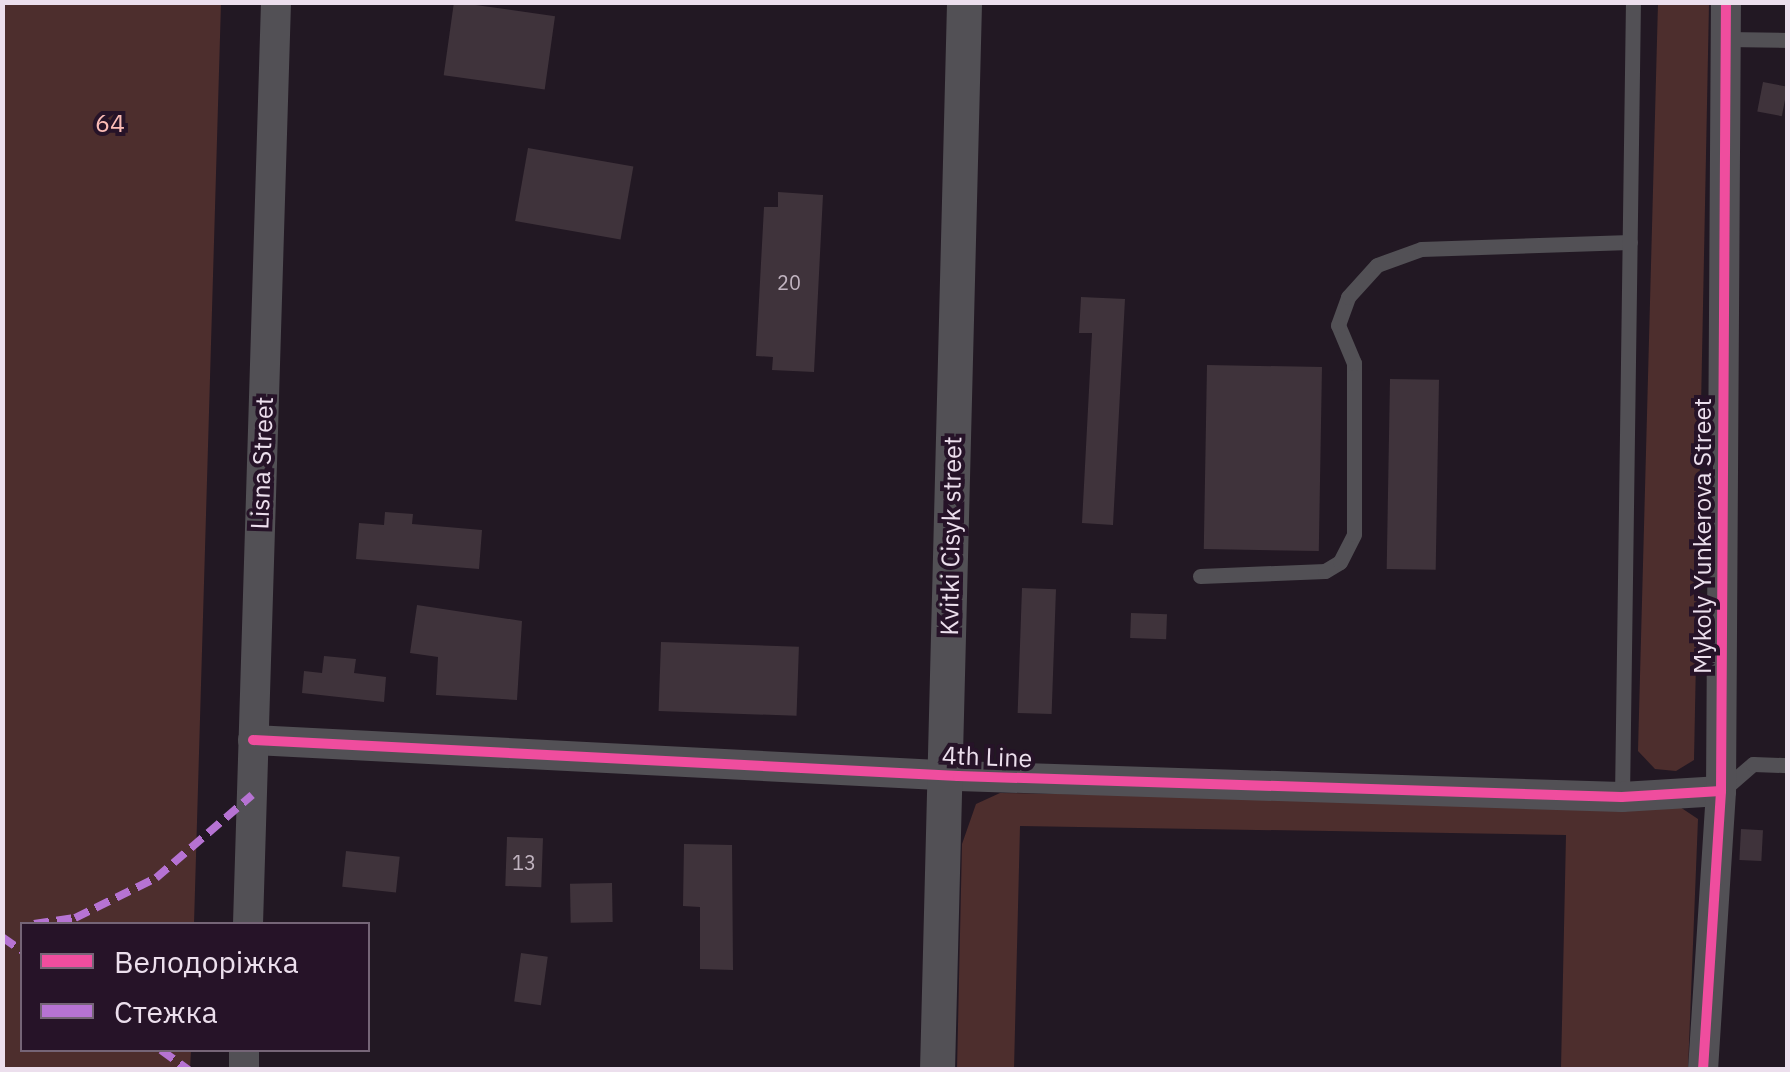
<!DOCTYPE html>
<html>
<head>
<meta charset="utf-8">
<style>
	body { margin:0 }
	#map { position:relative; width:1790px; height:1072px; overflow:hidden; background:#221823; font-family:"IBM Plex Sans",sans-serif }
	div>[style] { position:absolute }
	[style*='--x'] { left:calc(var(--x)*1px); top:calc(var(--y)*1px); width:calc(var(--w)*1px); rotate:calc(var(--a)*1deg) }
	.green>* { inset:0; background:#4d2e2d }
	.building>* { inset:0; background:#3f333b; transform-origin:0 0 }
	.service>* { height:15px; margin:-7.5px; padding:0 7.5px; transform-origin:7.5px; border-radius:7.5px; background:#525055 }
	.minor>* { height:30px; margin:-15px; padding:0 15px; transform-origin:15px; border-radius:15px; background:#525055 }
	.tertiary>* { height:35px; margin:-17.5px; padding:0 17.5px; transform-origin:17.5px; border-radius:17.5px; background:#525055 }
	.quiet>* { height:8px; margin-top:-4px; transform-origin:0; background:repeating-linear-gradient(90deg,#b673d3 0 15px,transparent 0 23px) }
	.cycleway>* { height:10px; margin:-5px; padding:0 5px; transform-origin:5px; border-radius:5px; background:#ef4d9e }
	span { translate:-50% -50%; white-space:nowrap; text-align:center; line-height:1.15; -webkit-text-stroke:8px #261328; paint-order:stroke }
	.number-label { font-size:20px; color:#c1b4c0 }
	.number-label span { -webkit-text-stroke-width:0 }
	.park-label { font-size:25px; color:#fbbcb6 }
	.street-label { font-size:25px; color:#ecdfed }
	.frame { position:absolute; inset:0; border:5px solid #ecdfed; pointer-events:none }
	.legend { position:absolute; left:20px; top:922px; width:350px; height:130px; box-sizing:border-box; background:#261328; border:2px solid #756577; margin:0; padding:12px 18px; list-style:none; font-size:30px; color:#ecdfed }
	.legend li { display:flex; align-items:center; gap:20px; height:50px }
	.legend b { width:50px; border:2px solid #756577 }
</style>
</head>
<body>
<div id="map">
	<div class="green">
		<div style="clip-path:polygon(2px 3px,221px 3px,194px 924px,22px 924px,22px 1050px,191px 1050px,190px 1069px,3px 1069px)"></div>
		<div style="clip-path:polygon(1658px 3px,1709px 3px,1694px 760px,1676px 771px,1655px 769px,1638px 751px)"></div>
		<div style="clip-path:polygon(1000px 793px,1677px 805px,1698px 819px,1688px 1069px,1561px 1069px,1566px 835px,1020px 826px,1014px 1069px,957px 1070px,962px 844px,976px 804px)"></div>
	</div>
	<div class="building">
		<div style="left:454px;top:2px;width:102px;height:74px;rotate:8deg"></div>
		<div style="left:1763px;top:82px;width:25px;height:30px;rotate:11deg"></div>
		<div style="left:528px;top:148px;width:107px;height:74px;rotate:10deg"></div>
		<div style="clip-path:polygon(778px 192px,823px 195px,814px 372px,772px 370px,773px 357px,756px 356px,764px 207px,778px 207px)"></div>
		<div style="clip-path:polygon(1081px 297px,1125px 299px,1113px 525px,1082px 523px,1092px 333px,1079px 333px)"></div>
		<div style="left:1207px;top:365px;width:115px;height:184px;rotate:1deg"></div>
		<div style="left:1390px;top:379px;width:49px;height:190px;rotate:1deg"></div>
		<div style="clip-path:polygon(385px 512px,413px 514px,412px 524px,482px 530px,479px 569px,356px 559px,359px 523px,384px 525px)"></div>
		<div style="left:1022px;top:588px;width:34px;height:125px;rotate:2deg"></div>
		<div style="clip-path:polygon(417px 605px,522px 621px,517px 700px,436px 695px,438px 657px,410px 653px)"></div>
		<div style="left:1131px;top:613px;width:36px;height:25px;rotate:2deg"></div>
		<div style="left:661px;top:642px;width:138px;height:69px;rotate:2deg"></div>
		<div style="clip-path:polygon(324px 656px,356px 659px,354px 673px,386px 677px,384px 702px,302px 693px,304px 671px,322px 673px)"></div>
		<div style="left:1741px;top:829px;width:22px;height:31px;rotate:3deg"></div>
		<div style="left:507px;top:837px;width:36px;height:49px;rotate:2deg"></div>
		<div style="clip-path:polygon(684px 844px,732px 845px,733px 970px,700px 969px,700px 907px,683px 906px)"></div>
		<div style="left:346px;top:851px;width:54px;height:36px;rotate:6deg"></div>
		<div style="left:612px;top:883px;width:39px;height:42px;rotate:89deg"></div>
		<div style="left:521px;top:953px;width:27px;height:49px;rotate:8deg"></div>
	</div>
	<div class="service">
		<div style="--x:1726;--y:39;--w:62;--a:0.9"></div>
		<div style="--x:1200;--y:576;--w:125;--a:-2.3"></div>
		<div style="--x:1325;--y:571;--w:17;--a:-31"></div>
		<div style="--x:1340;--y:562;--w:31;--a:-63"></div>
		<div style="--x:1354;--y:534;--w:171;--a:-90"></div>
		<div style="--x:1354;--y:363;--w:41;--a:-112.8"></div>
		<div style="--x:1338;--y:325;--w:30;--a:-70"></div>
		<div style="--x:1348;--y:297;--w:43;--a:-47.8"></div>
		<div style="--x:1377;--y:265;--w:47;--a:-20"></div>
		<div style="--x:1421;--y:249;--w:209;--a:-1.9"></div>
		<div style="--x:1724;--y:789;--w:38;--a:-41"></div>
		<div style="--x:1753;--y:764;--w:35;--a:2"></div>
		<div style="--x:1622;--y:797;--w:795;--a:-89.21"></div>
	</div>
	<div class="minor">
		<div style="--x:253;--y:740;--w:706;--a:2.92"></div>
		<div style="--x:958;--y:776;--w:664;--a:1.81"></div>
		<div style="--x:1622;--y:797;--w:99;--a:-3.5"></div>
		<div style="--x:248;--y:924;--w:922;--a:-88.26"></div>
		<div style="--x:244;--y:1070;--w:20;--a:-90"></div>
		<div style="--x:1703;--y:1070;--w:280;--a:-86.3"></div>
		<div style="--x:1721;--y:791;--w:789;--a:-89.64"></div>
	</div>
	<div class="tertiary">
		<div style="--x:937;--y:1070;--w:1068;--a:-88.55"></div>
	</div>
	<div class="quiet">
		<div style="--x:34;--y:924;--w:41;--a:-8.3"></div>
		<div style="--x:75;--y:918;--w:90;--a:-26.3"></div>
		<div style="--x:156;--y:878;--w:127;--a:-40.8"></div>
		<div style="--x:2;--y:937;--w:24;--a:35"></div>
		<div style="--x:161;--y:1050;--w:34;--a:36"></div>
	</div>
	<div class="cycleway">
		<div style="--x:253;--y:740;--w:706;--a:2.92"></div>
		<div style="--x:958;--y:776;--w:664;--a:1.81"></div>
		<div style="--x:1622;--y:797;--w:99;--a:-3.5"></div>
		<div style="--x:1703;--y:1070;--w:280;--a:-86.3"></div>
		<div style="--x:1721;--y:791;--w:789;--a:-89.64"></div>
	</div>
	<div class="number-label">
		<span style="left:789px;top:282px">20</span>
		<span style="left:524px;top:862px">13</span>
	</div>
	<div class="park-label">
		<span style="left:110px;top:123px">64</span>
	</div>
	<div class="street-label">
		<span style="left:262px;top:463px;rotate:-88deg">Lisna Street</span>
		<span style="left:951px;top:536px;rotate:-89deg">Kvitki Cisyk street</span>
		<span style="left:1702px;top:536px;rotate:-90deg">Mykoly Yunkerova Street</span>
		<span style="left:987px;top:757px;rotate:2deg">4th Line</span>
	</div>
	<div class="frame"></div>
	<ul class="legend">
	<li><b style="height:12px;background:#ef4d9e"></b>Велодоріжка</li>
	<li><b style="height:12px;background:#b673d3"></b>Стежка</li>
	</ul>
</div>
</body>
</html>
